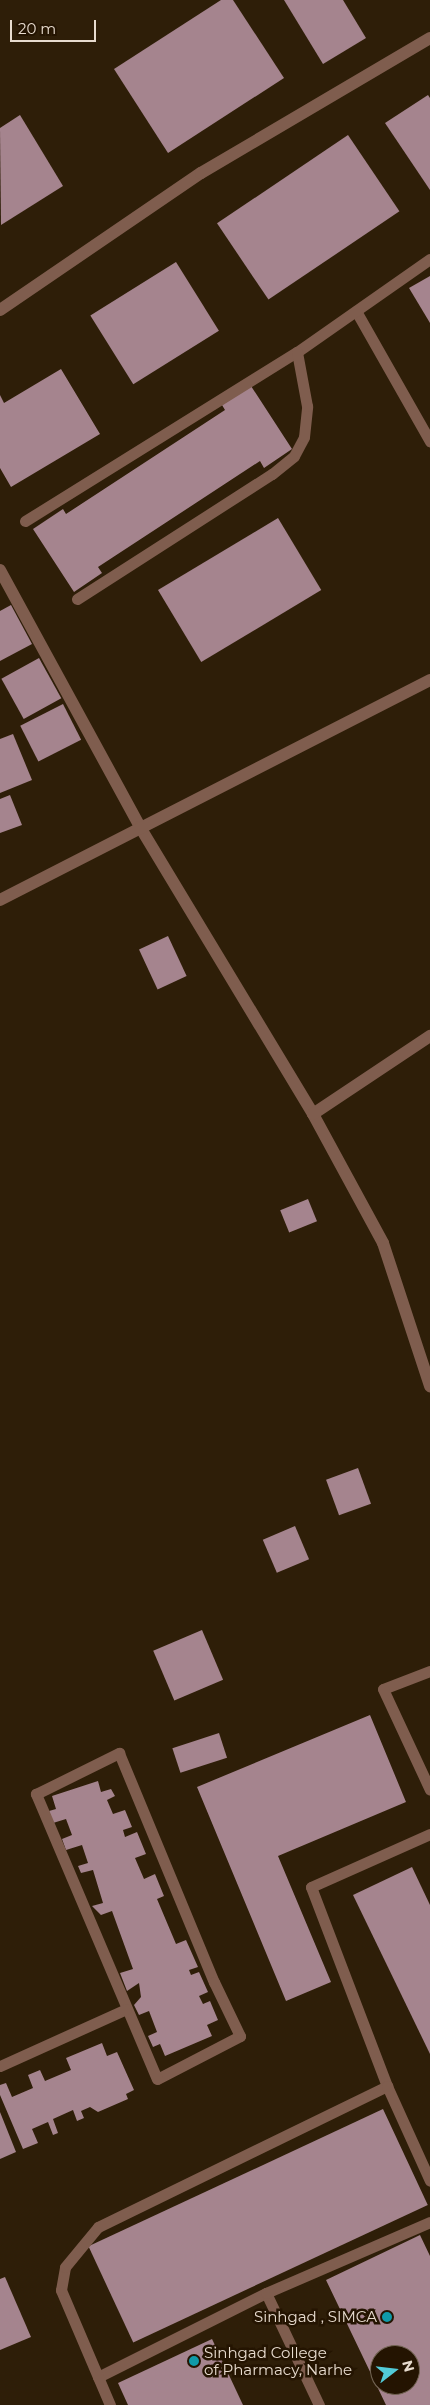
<!DOCTYPE html>
<html>
<head>
<meta charset="utf-8">
<style>
	body { margin:0 }
	#map { position:relative; width:430px; height:2405px; overflow:hidden; background:#2e1e08; font-family:Montserrat,sans-serif }
	div>[style] { position:absolute }
	[style*='--x'] { left:calc(var(--x)*1px); top:calc(var(--y)*1px); width:calc(var(--w)*1px); rotate:calc(var(--a)*1deg) }
	.building>* { inset:0; background:#a5848e; transform-origin:0 0 }
	.lane>* { height:11px; margin:-5.5px; padding:0 5.5px; transform-origin:5.5px; border-radius:5.5px; background:#7f5d4e }
	.street>* { height:12px; margin:-6px; padding:0 6px; transform-origin:6px; border-radius:6px; background:#7f5d4e }
	.dots>* { width:14px; height:14px; translate:-50% -50%; box-sizing:border-box; border:2px solid #241401; border-radius:50% }
	span { translate:-50% -50%; white-space:nowrap; text-align:center; line-height:1.15; -webkit-text-stroke:5px #241401; paint-order:stroke }
	.poi-label { font-size:15px; color:#e8dccf }
	.right { translate:-100% -50%; text-align:right }
	.left { translate:0 -50%; text-align:left }
	.north { position:absolute; left:370px; top:2345px; width:50px; height:50px; box-sizing:border-box; background:#241401; border:1px solid #726453; border-radius:50%; rotate:74deg; font-size:14px; font-weight:700; line-height:20px; text-align:center; color:#e8dccf }
	.north::after { content:''; display:block; margin:auto; width:18px; height:22px; background:#52cbd8; clip-path:polygon(50% 0,100% 100%,50% 72%,0 100%) }
	.scale { position:absolute; left:10px; top:20px; width:86px; height:22px; box-sizing:border-box; border:2px solid #e8dccf; border-top:0; padding-left:6px; font-size:15px; line-height:18px; white-space:nowrap; color:#e8dccf; -webkit-text-stroke:4px #241401; paint-order:stroke }
</style>
</head>
<body>
<div id="map">
	<div class="building">
		<div style="clip-path:polygon(221px 0,233px 0,284px 78px,168px 153px,114px 69px)"></div>
		<div style="clip-path:polygon(284px 0,343px 0,366px 38px,323px 64px)"></div>
		<div style="clip-path:polygon(428px 95px,430px 98px,430px 190px,385px 123px)"></div>
		<div style="clip-path:polygon(20px 115px,63px 186px,1px 225px,0 128px)"></div>
		<div style="left:348px;top:135px;width:92px;height:158px;rotate:56deg"></div>
		<div style="left:176px;top:262px;width:81px;height:101px;rotate:58deg"></div>
		<div style="clip-path:polygon(430px 276px,430px 323px,409px 288px)"></div>
		<div style="clip-path:polygon(61px 369px,100px 434px,11px 487px,0 468px,0 395px,4px 403px)"></div>
		<div style="clip-path:polygon(251px 386px,292px 449px,264px 468px,260px 461px,98px 567px,102px 573px,74px 592px,33px 529px,63px 509px,66px 514px,225px 410px,222px 405px)"></div>
		<div style="left:278px;top:518px;width:84px;height:140px;rotate:59deg"></div>
		<div style="clip-path:polygon(11px 605px,32px 644px,0 661px,0 611px)"></div>
		<div style="left:39px;top:658px;width:46px;height:43px;rotate:61deg"></div>
		<div style="left:63px;top:704px;width:40px;height:48px;rotate:63deg"></div>
		<div style="clip-path:polygon(13px 734px,32px 780px,0 793px,0 739px)"></div>
		<div style="clip-path:polygon(10px 795px,22px 825px,0 833px,0 799px)"></div>
		<div style="left:168px;top:936px;width:44px;height:32px;rotate:65deg"></div>
		<div style="left:308px;top:1199px;width:24px;height:30px;rotate:68deg"></div>
		<div style="left:358px;top:1468px;width:38px;height:34px;rotate:70deg"></div>
		<div style="left:295px;top:1526px;width:36px;height:35px;rotate:67deg"></div>
		<div style="left:202px;top:1630px;width:54px;height:53px;rotate:67deg"></div>
		<div style="clip-path:polygon(370px 1715px,406px 1802px,278px 1856px,331px 1982px,286px 2001px,197px 1787px)"></div>
		<div style="left:219px;top:1733px;width:26px;height:49px;rotate:72deg"></div>
		<div style="clip-path:polygon(98px 1781px,101px 1792px,111px 1789px,115px 1796px,107px 1800px,113px 1814px,125px 1810px,132px 1827px,123px 1830px,125px 1837px,137px 1832px,146px 1854px,135px 1858px,144px 1879px,155px 1874px,164px 1896px,157px 1899px,176px 1944px,186px 1940px,198px 1967px,189px 1970px,191px 1975px,199px 1972px,208px 1992px,199px 1996px,203px 2004px,210px 2001px,218px 2020px,207px 2025px,212px 2036px,165px 2056px,160px 2044px,153px 2047px,148px 2036px,157px 2032px,149px 2011px,139px 2015px,134px 2005px,141px 1997px,139px 1983px,127px 1991px,120px 1973px,133px 1969px,112px 1911px,101px 1915px,92px 1906px,103px 1903px,93px 1870px,81px 1873px,78px 1866px,88px 1863px,82px 1845px,66px 1850px,62px 1839px,72px 1835px,66px 1819px,53px 1823px,49px 1811px,56px 1809px,52px 1796px)"></div>
		<div style="clip-path:polygon(412px 1867px,430px 1905px,430px 2054px,353px 1895px)"></div>
		<div style="clip-path:polygon(102px 2043px,107px 2056px,117px 2052px,134px 2090px,126px 2094px,128px 2099px,98px 2112px,90px 2107px,81px 2111px,84px 2118px,77px 2121px,73px 2110px,53px 2119px,58px 2133px,53px 2135px,48px 2122px,32px 2129px,38px 2143px,23px 2149px,0 2095px,0 2085px,6px 2083px,12px 2097px,33px 2088px,28px 2075px,40px 2070px,45px 2081px,71px 2070px,66px 2058px)"></div>
		<div style="left:383px;top:2109px;width:106px;height:325px;rotate:65deg"></div>
		<div style="clip-path:polygon(0 2112px,16px 2152px,0 2159px)"></div>
		<div style="clip-path:polygon(evenodd,420px 2235px,430px 2256px,430px 2405px,386px 2405px,326px 2280px,420px 2235px,380px 2355px,410px 2355px,410px 2385px,380px 2385px,380px 2355px)"></div>
		<div style="clip-path:polygon(5px 2277px,31px 2337px,0 2350px,0 2279px)"></div>
		<div style="clip-path:polygon(212px 2339px,243px 2405px,128px 2405px,118px 2383px)"></div>
	</div>
	<div class="lane">
		<div style="--x:356;--y:311;--w:150;--a:60.4"></div>
		<div style="--x:25;--y:521;--w:320;--a:-31.9"></div>
		<div style="--x:297;--y:352;--w:162;--a:-35"></div>
		<div style="--x:77;--y:599;--w:232;--a:-32.7"></div>
		<div style="--x:272;--y:474;--w:28;--a:-39"></div>
		<div style="--x:294;--y:456;--w:21;--a:-62"></div>
		<div style="--x:304;--y:437;--w:31;--a:-84"></div>
		<div style="--x:307;--y:406;--w:55;--a:-100.5"></div>
		<div style="--x:430;--y:1671;--w:50;--a:159"></div>
		<div style="--x:383;--y:1689;--w:111;--a:65"></div>
		<div style="--x:119;--y:1753;--w:248;--a:67.5"></div>
		<div style="--x:214;--y:1982;--w:60;--a:64.3"></div>
		<div style="--x:240;--y:2036;--w:93;--a:152.6"></div>
		<div style="--x:157;--y:2079;--w:310;--a:-113"></div>
		<div style="--x:36;--y:1794;--w:93;--a:-26.3"></div>
		<div style="--x:0;--y:2066;--w:138;--a:-24.3"></div>
		<div style="--x:387;--y:2086;--w:213;--a:-110.9"></div>
		<div style="--x:311;--y:1887;--w:130;--a:-24"></div>
		<div style="--x:98;--y:2377;--w:188;--a:-26.6"></div>
		<div style="--x:110;--y:2405;--w:125;--a:-113.1"></div>
		<div style="--x:61;--y:2290;--w:23;--a:-80"></div>
		<div style="--x:65;--y:2267;--w:52;--a:-50.5"></div>
		<div style="--x:98;--y:2227;--w:322;--a:-26"></div>
		<div style="--x:387;--y:2086;--w:104;--a:65.6"></div>
		<div style="--x:319;--y:2405;--w:124;--a:-115.3"></div>
		<div style="--x:266;--y:2293;--w:179;--a:-23.4"></div>
	</div>
	<div class="street">
		<div style="--x:0;--y:310;--w:243;--a:-34.3"></div>
		<div style="--x:201;--y:173;--w:266;--a:-30.5"></div>
		<div style="--x:0;--y:570;--w:293;--a:61.4"></div>
		<div style="--x:140;--y:827;--w:335;--a:58.9"></div>
		<div style="--x:313;--y:1114;--w:147;--a:61.5"></div>
		<div style="--x:383;--y:1243;--w:151;--a:71.8"></div>
		<div style="--x:0;--y:900;--w:483;--a:-27.1"></div>
		<div style="--x:313;--y:1114;--w:141;--a:-33.7"></div>
	</div>
	<div class="dots">
		<div style="left:387px;top:2317px;background:#0f9aa8"></div>
		<div style="left:194px;top:2361px;background:#0f9aa8"></div>
	</div>
	<div class="poi-label">
		<span class="right" style="left:377px;top:2317px">Sinhgad , SIMCA</span>
		<span class="left" style="left:204px;top:2361px">Sinhgad College<br>of Pharmacy, Narhe</span>
	</div>
	<div class="north">N</div>
	<div class="scale">20 m</div>
</div>
</body>
</html>
